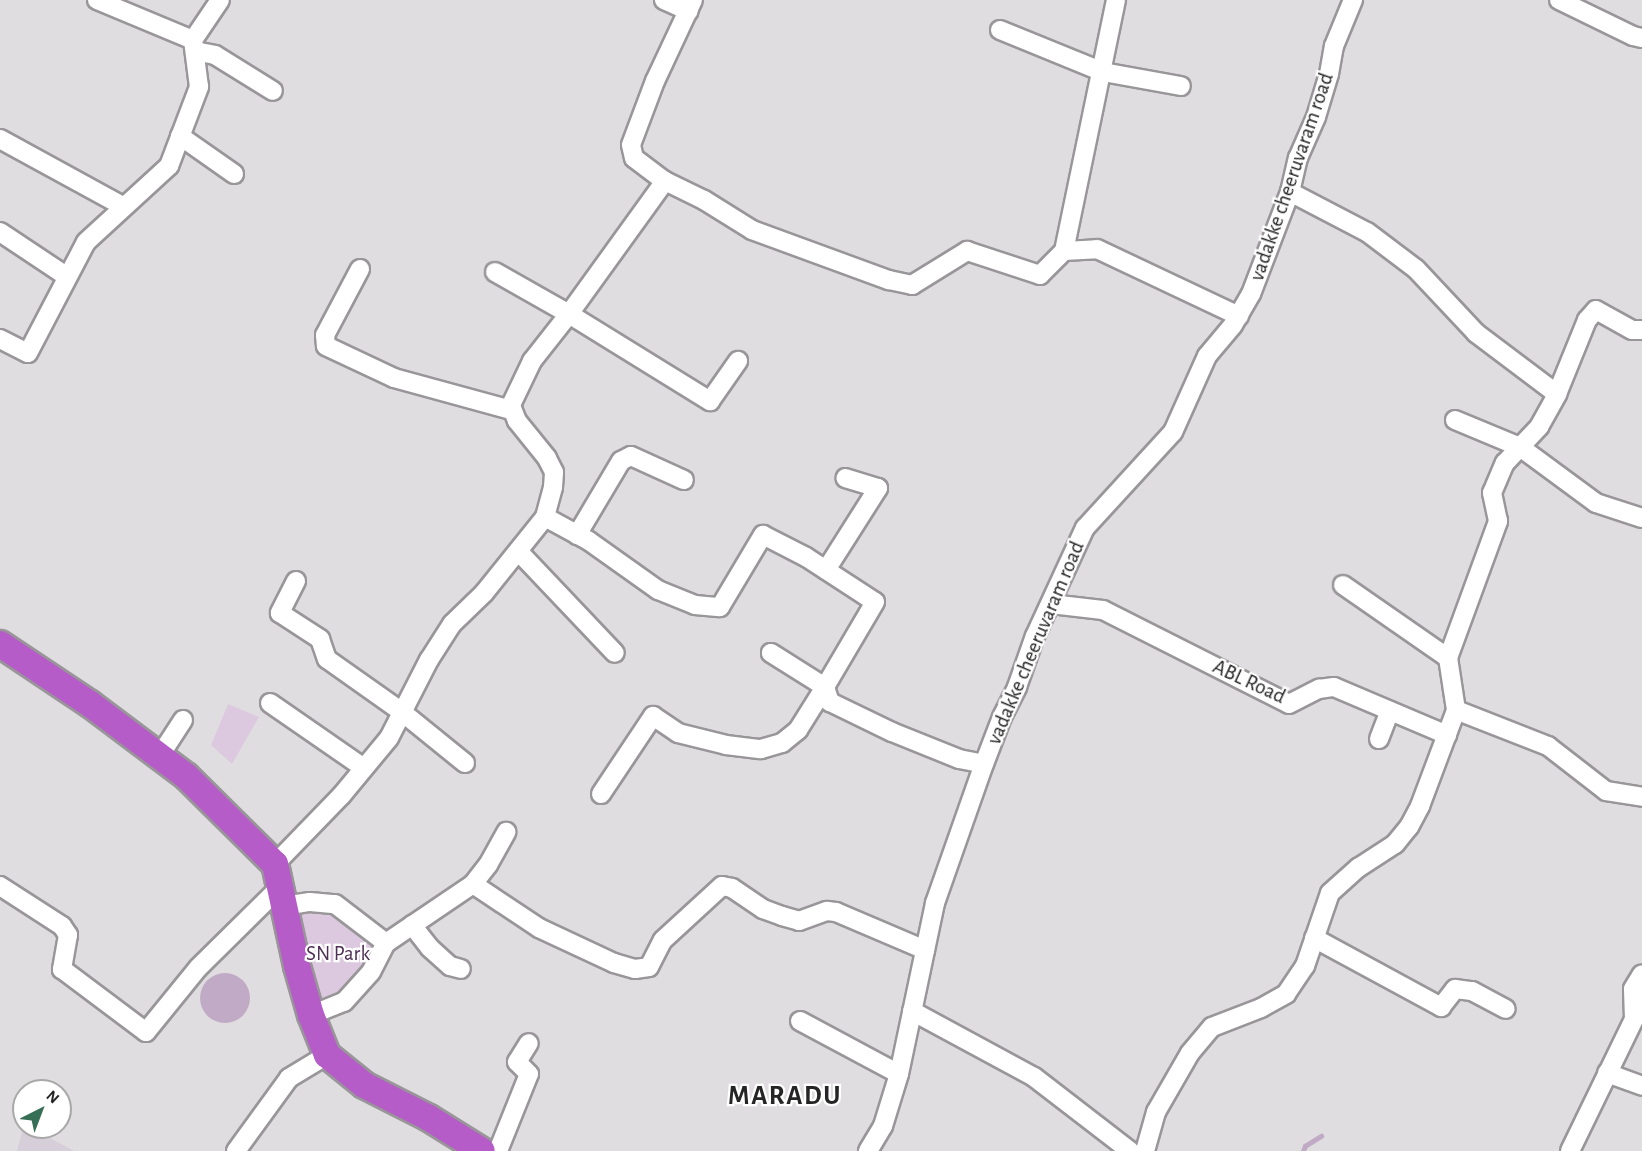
<!DOCTYPE html>
<html>
<head>
<meta charset="utf-8">
<style>
	body { margin:0 }
	#map { position:relative; width:1642px; height:1151px; overflow:hidden; background:#e0dde0; font-family:"Alegreya Sans",sans-serif }
	div>[style] { position:absolute }
	[style*='--x'] { left:calc(var(--x)*1px); top:calc(var(--y)*1px); width:calc(var(--w)*1px); rotate:calc(var(--a)*1deg) }
	.built>* { inset:0; background:#d6ced8 }
	.green>* { inset:0; background:#dcc9df }
	.water>* { inset:0; background:#c0aac5 }
	.round { border-radius:50% }
	.stream>* { height:4.5px; margin:-2.25px; padding:0 2.25px; transform-origin:2.25px; border-radius:2.25px; background:#c0aac5 }
	.roads { filter:drop-shadow(2px 0 #999699) drop-shadow(-2px 0 #999699) drop-shadow(0 2px #999699) drop-shadow(0 -2px #999699) }
	.minor>* { height:18px; margin:-9px; padding:0 9px; transform-origin:9px; border-radius:9px; background:#fff }
	.highway>* { height:26px; margin:-13px; padding:0 13px; transform-origin:13px; border-radius:13px; background:#b55cc8 }
	span { translate:-50% -50%; white-space:nowrap; text-align:center; line-height:1.15; -webkit-text-stroke:4.5px #fff; paint-order:stroke }
	.street-label { font-size:21px; color:#262526 }
	.park-label { font-size:21px; color:#4e2e54 }
	.district-label { font-size:27px; color:#262526; font-weight:700; letter-spacing:1.5px }
	.north { position:absolute; left:12px; top:1079px; width:60px; height:60px; box-sizing:border-box; background:#fff; border:2px solid #a8a8a8; border-radius:50%; rotate:42deg; font-size:16px; font-weight:700; line-height:24px; text-align:center; color:#262526 }
	.north::after { content:''; display:block; margin:auto; width:21px; height:27px; background:#376f56; clip-path:polygon(50% 0,100% 100%,50% 72%,0 100%) }
</style>
</head>
<body>
<div id="map">
	<div class="built">
		<div style="clip-path:polygon(24px 1125px,24px 1127px,30px 1127px,74px 1151px,17px 1151px)"></div>
	</div>
	<div class="green">
		<div style="clip-path:polygon(228px 704px,259px 717px,232px 764px,211px 745px)"></div>
		<div style="clip-path:polygon(304px 907px,323px 907px,374px 935px,376px 959px,356px 987px,320px 1004px,308px 970px,298px 914px)"></div>
	</div>
	<div class="water">
		<div class="round" style="left:200px;top:973px;width:50px;height:50px"></div>
	</div>
	<div class="stream">
		<div style="--x:1303;--y:1151;--w:5;--a:-68"></div>
		<div style="--x:1305;--y:1146;--w:19;--a:-32"></div>
	</div>
	<div class="roads">
		<div class="minor">
			<div style="--x:97;--y:0;--w:104;--a:22.6"></div>
			<div style="--x:664;--y:0;--w:27;--a:24"></div>
			<div style="--x:693;--y:0;--w:89;--a:115.1"></div>
			<div style="--x:655;--y:81;--w:68;--a:110.6"></div>
			<div style="--x:631;--y:145;--w:13;--a:77"></div>
			<div style="--x:634;--y:158;--w:39;--a:37"></div>
			<div style="--x:665;--y:181;--w:43;--a:26"></div>
			<div style="--x:704;--y:200;--w:57;--a:32"></div>
			<div style="--x:752;--y:230;--w:146;--a:20.1"></div>
			<div style="--x:889;--y:280;--w:24;--a:12"></div>
			<div style="--x:912;--y:285;--w:65;--a:-31.7"></div>
			<div style="--x:967;--y:251;--w:77;--a:18.2"></div>
			<div style="--x:1040;--y:275;--w:34;--a:-45"></div>
			<div style="--x:1064;--y:251;--w:33;--a:-3"></div>
			<div style="--x:1097;--y:249;--w:157;--a:25.3"></div>
			<div style="--x:1559;--y:0;--w:82;--a:25.9"></div>
			<div style="--x:1633;--y:36;--w:9;--a:13"></div>
			<div style="--x:1000;--y:30;--w:111;--a:22.2"></div>
			<div style="--x:1103;--y:72;--w:79;--a:10.2"></div>
			<div style="--x:195;--y:51;--w:20;--a:11"></div>
			<div style="--x:215;--y:55;--w:68;--a:31.8"></div>
			<div style="--x:180;--y:136;--w:66;--a:35.1"></div>
			<div style="--x:0;--y:139;--w:141;--a:28.7"></div>
			<div style="--x:1290;--y:192;--w:87;--a:27.5"></div>
			<div style="--x:1367;--y:232;--w:61;--a:37.1"></div>
			<div style="--x:1416;--y:269;--w:88;--a:46.8"></div>
			<div style="--x:1476;--y:333;--w:101;--a:37"></div>
			<div style="--x:0;--y:232;--w:79;--a:33.7"></div>
			<div style="--x:1064;--y:251;--w:256;--a:-78.3"></div>
			<div style="--x:360;--y:269;--w:75;--a:117.9"></div>
			<div style="--x:325;--y:335;--w:11;--a:85"></div>
			<div style="--x:326;--y:346;--w:75;--a:25.2"></div>
			<div style="--x:394;--y:378;--w:121;--a:15.3"></div>
			<div style="--x:495;--y:272;--w:85;--a:29.6"></div>
			<div style="--x:569;--y:314;--w:166;--a:31.7"></div>
			<div style="--x:710;--y:401;--w:49;--a:-55"></div>
			<div style="--x:0;--y:339;--w:31;--a:27"></div>
			<div style="--x:28;--y:353;--w:125;--a:-62.4"></div>
			<div style="--x:86;--y:242;--w:113;--a:-42.5"></div>
			<div style="--x:169;--y:166;--w:85;--a:-69.2"></div>
			<div style="--x:199;--y:87;--w:47;--a:-97.3"></div>
			<div style="--x:193;--y:40;--w:48;--a:-56"></div>
			<div style="--x:1455;--y:420;--w:70;--a:22.6"></div>
			<div style="--x:1520;--y:447;--w:94;--a:36.4"></div>
			<div style="--x:1596;--y:503;--w:48;--a:18.1"></div>
			<div style="--x:545;--y:517;--w:31;--a:-75"></div>
			<div style="--x:553;--y:487;--w:15;--a:-86"></div>
			<div style="--x:554;--y:472;--w:16;--a:-117"></div>
			<div style="--x:547;--y:458;--w:48;--a:-129"></div>
			<div style="--x:517;--y:421;--w:17;--a:-111"></div>
			<div style="--x:511;--y:405;--w:49;--a:-64.5"></div>
			<div style="--x:532;--y:361;--w:60;--a:-51.8"></div>
			<div style="--x:569;--y:314;--w:164;--a:-54.2"></div>
			<div style="--x:577;--y:535;--w:86;--a:-59.3"></div>
			<div style="--x:621;--y:461;--w:11;--a:-27"></div>
			<div style="--x:631;--y:456;--w:58;--a:24.4"></div>
			<div style="--x:519;--y:552;--w:139;--a:46.5"></div>
			<div style="--x:826;--y:570;--w:97;--a:-57.6"></div>
			<div style="--x:878;--y:488;--w:34;--a:-163"></div>
			<div style="--x:296;--y:581;--w:36;--a:117"></div>
			<div style="--x:280;--y:613;--w:48;--a:33"></div>
			<div style="--x:320;--y:639;--w:21;--a:71"></div>
			<div style="--x:327;--y:659;--w:92;--a:35.2"></div>
			<div style="--x:402;--y:712;--w:81;--a:39"></div>
			<div style="--x:1343;--y:585;--w:128;--a:34.8"></div>
			<div style="--x:1051;--y:604;--w:52;--a:6.6"></div>
			<div style="--x:1103;--y:610;--w:208;--a:26.8"></div>
			<div style="--x:1289;--y:704;--w:34;--a:-27"></div>
			<div style="--x:1319;--y:689;--w:15;--a:-8"></div>
			<div style="--x:1334;--y:687;--w:123;--a:23"></div>
			<div style="--x:270;--y:703;--w:114;--a:34.7"></div>
			<div style="--x:1456;--y:710;--w:99;--a:21.4"></div>
			<div style="--x:1548;--y:746;--w:73;--a:37.8"></div>
			<div style="--x:1606;--y:791;--w:36;--a:9"></div>
			<div style="--x:1379;--y:739;--w:30;--a:-69"></div>
			<div style="--x:159;--y:757;--w:44;--a:-57"></div>
			<div style="--x:601;--y:794;--w:94;--a:-56.3"></div>
			<div style="--x:653;--y:716;--w:30;--a:34"></div>
			<div style="--x:678;--y:733;--w:49;--a:14"></div>
			<div style="--x:726;--y:745;--w:35;--a:7"></div>
			<div style="--x:761;--y:749;--w:22;--a:-16"></div>
			<div style="--x:782;--y:743;--w:21;--a:-39"></div>
			<div style="--x:798;--y:730;--w:51;--a:-57.9"></div>
			<div style="--x:825;--y:687;--w:64;--a:-147.8"></div>
			<div style="--x:275;--y:864;--w:95;--a:-45.9"></div>
			<div style="--x:341;--y:796;--w:75;--a:-50.4"></div>
			<div style="--x:389;--y:738;--w:88;--a:-62.9"></div>
			<div style="--x:429;--y:660;--w:43;--a:-57.4"></div>
			<div style="--x:452;--y:624;--w:45;--a:-44.1"></div>
			<div style="--x:484;--y:593;--w:97;--a:-51.2"></div>
			<div style="--x:545;--y:517;--w:50;--a:28.6"></div>
			<div style="--x:589;--y:541;--w:85;--a:35.4"></div>
			<div style="--x:658;--y:590;--w:40;--a:22"></div>
			<div style="--x:695;--y:605;--w:25;--a:5"></div>
			<div style="--x:720;--y:607;--w:84;--a:-59.2"></div>
			<div style="--x:763;--y:535;--w:48;--a:27.1"></div>
			<div style="--x:806;--y:557;--w:82;--a:33.1"></div>
			<div style="--x:875;--y:602;--w:99;--a:120.5"></div>
			<div style="--x:825;--y:687;--w:16;--a:72"></div>
			<div style="--x:830;--y:702;--w:69;--a:25.8"></div>
			<div style="--x:892;--y:732;--w:72;--a:21.9"></div>
			<div style="--x:959;--y:759;--w:25;--a:11"></div>
			<div style="--x:984;--y:764;--w:50;--a:-69"></div>
			<div style="--x:1002;--y:717;--w:34;--a:-63"></div>
			<div style="--x:1017;--y:687;--w:54;--a:-70.6"></div>
			<div style="--x:1035;--y:636;--w:119;--a:-65.2"></div>
			<div style="--x:1085;--y:528;--w:130;--a:-47.5"></div>
			<div style="--x:1173;--y:432;--w:83;--a:-65.9"></div>
			<div style="--x:1207;--y:356;--w:40;--a:-50"></div>
			<div style="--x:1233;--y:325;--w:36;--a:-60"></div>
			<div style="--x:1251;--y:294;--w:109;--a:-69.1"></div>
			<div style="--x:1290;--y:192;--w:35;--a:-77"></div>
			<div style="--x:1298;--y:158;--w:45;--a:-66.3"></div>
			<div style="--x:1316;--y:117;--w:45;--a:-73.2"></div>
			<div style="--x:1329;--y:74;--w:28;--a:-80"></div>
			<div style="--x:1334;--y:46;--w:50;--a:-67.6"></div>
			<div style="--x:473;--y:884;--w:24;--a:-52"></div>
			<div style="--x:488;--y:865;--w:38;--a:-61"></div>
			<div style="--x:0;--y:886;--w:74;--a:32.8"></div>
			<div style="--x:62;--y:926;--w:11;--a:56"></div>
			<div style="--x:68;--y:935;--w:35;--a:100"></div>
			<div style="--x:62;--y:969;--w:105;--a:36.9"></div>
			<div style="--x:146;--y:1032;--w:82;--a:-50.9"></div>
			<div style="--x:198;--y:968;--w:114;--a:-44.6"></div>
			<div style="--x:284;--y:906;--w:26;--a:-9"></div>
			<div style="--x:310;--y:902;--w:25;--a:5"></div>
			<div style="--x:335;--y:904;--w:64;--a:37.4"></div>
			<div style="--x:412;--y:925;--w:29;--a:52"></div>
			<div style="--x:430;--y:948;--w:27;--a:42"></div>
			<div style="--x:450;--y:966;--w:11;--a:15"></div>
			<div style="--x:1314;--y:938;--w:145;--a:28.5"></div>
			<div style="--x:1441;--y:1007;--w:23;--a:-52"></div>
			<div style="--x:1455;--y:989;--w:17;--a:7"></div>
			<div style="--x:1472;--y:991;--w:38;--a:28"></div>
			<div style="--x:912;--y:1011;--w:139;--a:28.4"></div>
			<div style="--x:1034;--y:1077;--w:121;--a:37.6"></div>
			<div style="--x:311;--y:1015;--w:35;--a:-22"></div>
			<div style="--x:344;--y:1002;--w:40;--a:-48"></div>
			<div style="--x:371;--y:972;--w:33;--a:-63"></div>
			<div style="--x:386;--y:943;--w:105;--a:-34.1"></div>
			<div style="--x:473;--y:884;--w:79;--a:33.7"></div>
			<div style="--x:539;--y:928;--w:83;--a:25"></div>
			<div style="--x:614;--y:963;--w:22;--a:16"></div>
			<div style="--x:635;--y:969;--w:14;--a:-8"></div>
			<div style="--x:649;--y:967;--w:30;--a:-63"></div>
			<div style="--x:663;--y:940;--w:80;--a:-42.5"></div>
			<div style="--x:722;--y:886;--w:10;--a:11"></div>
			<div style="--x:732;--y:888;--w:37;--a:34"></div>
			<div style="--x:763;--y:909;--w:20;--a:20"></div>
			<div style="--x:782;--y:916;--w:18;--a:16"></div>
			<div style="--x:799;--y:921;--w:30;--a:-20"></div>
			<div style="--x:827;--y:911;--w:9;--a:6"></div>
			<div style="--x:836;--y:912;--w:97;--a:23.1"></div>
			<div style="--x:800;--y:1021;--w:112;--a:28.2"></div>
			<div style="--x:1607;--y:1073;--w:37;--a:20"></div>
			<div style="--x:236;--y:1151;--w:90;--a:-54"></div>
			<div style="--x:289;--y:1078;--w:44;--a:-31.2"></div>
			<div style="--x:498;--y:1151;--w:83;--a:-68.1"></div>
			<div style="--x:529;--y:1074;--w:17;--a:-135"></div>
			<div style="--x:517;--y:1062;--w:22;--a:-58"></div>
			<div style="--x:868;--y:1151;--w:29;--a:-59"></div>
			<div style="--x:883;--y:1126;--w:54;--a:-72.9"></div>
			<div style="--x:899;--y:1074;--w:175;--a:-78.1"></div>
			<div style="--x:935;--y:903;--w:147;--a:-70.6"></div>
			<div style="--x:1145;--y:1151;--w:41;--a:-74.2"></div>
			<div style="--x:1156;--y:1112;--w:68;--a:-60"></div>
			<div style="--x:1190;--y:1053;--w:34;--a:-50"></div>
			<div style="--x:1212;--y:1027;--w:53;--a:-21.2"></div>
			<div style="--x:1261;--y:1008;--w:29;--a:-29"></div>
			<div style="--x:1286;--y:994;--w:34;--a:-56"></div>
			<div style="--x:1305;--y:966;--w:77;--a:-71.1"></div>
			<div style="--x:1330;--y:893;--w:38;--a:-42"></div>
			<div style="--x:1358;--y:868;--w:44;--a:-33"></div>
			<div style="--x:1395;--y:844;--w:22;--a:-51"></div>
			<div style="--x:1409;--y:827;--w:24;--a:-62"></div>
			<div style="--x:1420;--y:806;--w:103;--a:-69.4"></div>
			<div style="--x:1456;--y:710;--w:53;--a:-98.7"></div>
			<div style="--x:1448;--y:658;--w:146;--a:-69.9"></div>
			<div style="--x:1498;--y:521;--w:29;--a:-102"></div>
			<div style="--x:1492;--y:493;--w:33;--a:-67"></div>
			<div style="--x:1505;--y:463;--w:50;--a:-46.6"></div>
			<div style="--x:1539;--y:427;--w:38;--a:-61"></div>
			<div style="--x:1557;--y:394;--w:80;--a:-67.9"></div>
			<div style="--x:1587;--y:320;--w:13;--a:-48"></div>
			<div style="--x:1596;--y:310;--w:41;--a:29.1"></div>
			<div style="--x:1632;--y:330;--w:10;--a:0"></div>
			<div style="--x:1570;--y:1151;--w:147;--a:-64.1"></div>
			<div style="--x:1634;--y:1019;--w:30;--a:-92"></div>
			<div style="--x:1633;--y:989;--w:17;--a:-59"></div>
		</div>
		<div class="highway">
			<div style="--x:0;--y:644;--w:108;--a:33.7"></div>
			<div style="--x:90;--y:704;--w:120;--a:36.9"></div>
			<div style="--x:186;--y:776;--w:125;--a:44.7"></div>
			<div style="--x:275;--y:864;--w:104;--a:77.8"></div>
			<div style="--x:297;--y:966;--w:51;--a:74.1"></div>
			<div style="--x:311;--y:1015;--w:43;--a:68.2"></div>
			<div style="--x:327;--y:1055;--w:48;--a:39"></div>
			<div style="--x:364;--y:1085;--w:73;--a:26.9"></div>
			<div style="--x:429;--y:1118;--w:62;--a:31.9"></div>
		</div>
	</div>
	<div class="street-label">
		<span style="left:1292px;top:177px;rotate:-71deg">vadakke cheeruvaram road</span>
		<span style="left:1036px;top:643px;rotate:-67deg">vadakke cheeruvaram road</span>
		<span style="left:1249px;top:682px;rotate:25deg">ABL Road</span>
	</div>
	<div class="park-label">
		<span style="left:338px;top:954px">SN Park</span>
	</div>
	<div class="district-label">
		<span style="left:785px;top:1096px">MARADU</span>
	</div>
	<div class="north">N</div>
</div>
</body>
</html>
